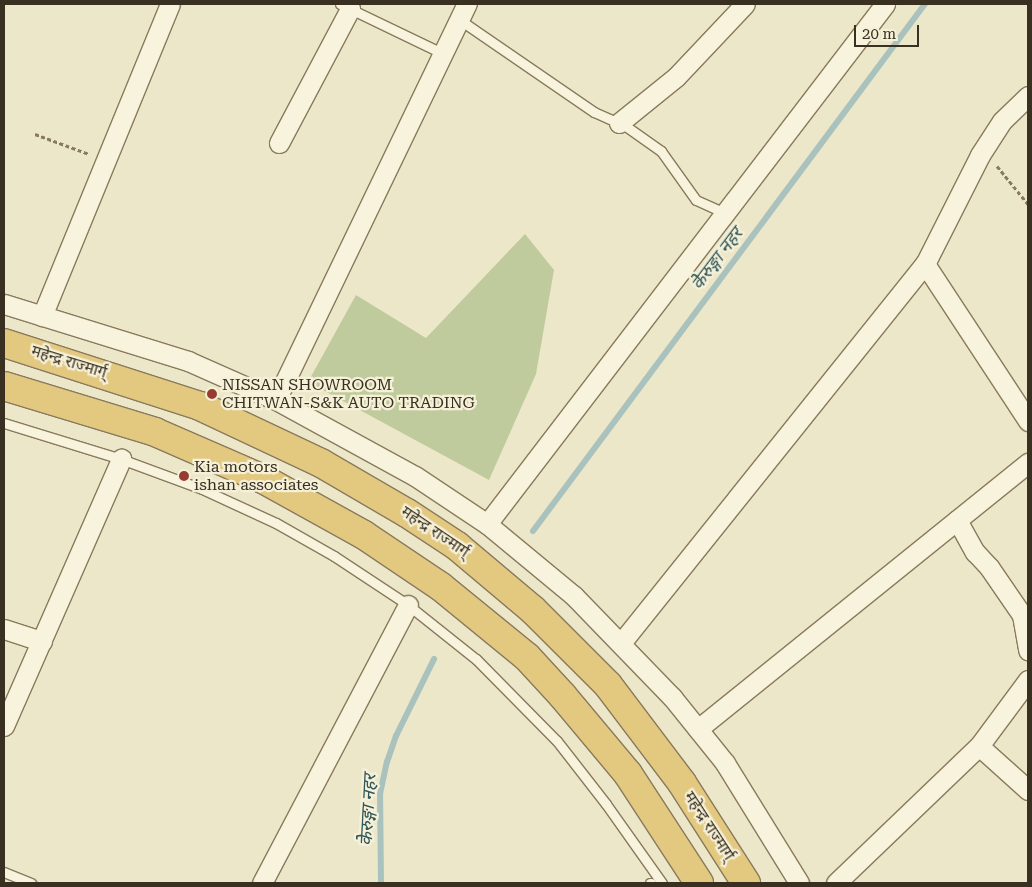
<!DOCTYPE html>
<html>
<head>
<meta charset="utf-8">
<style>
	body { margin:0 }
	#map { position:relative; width:1032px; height:887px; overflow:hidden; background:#ede7c9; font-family:"Roboto Serif","Noto Sans Devanagari",serif }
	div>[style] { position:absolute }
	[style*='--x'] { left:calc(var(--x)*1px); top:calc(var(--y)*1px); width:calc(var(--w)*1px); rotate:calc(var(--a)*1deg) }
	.green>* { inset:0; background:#c0cb9d }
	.stream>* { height:6px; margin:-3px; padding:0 3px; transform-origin:3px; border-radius:3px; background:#a9c2bd }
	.path>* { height:3px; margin-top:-1.5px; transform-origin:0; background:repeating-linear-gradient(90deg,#897a5e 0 4px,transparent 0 6.5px) }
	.roads { filter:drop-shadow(1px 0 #897a5e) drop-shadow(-1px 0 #897a5e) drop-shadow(0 1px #897a5e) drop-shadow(0 -1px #897a5e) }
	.service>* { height:9px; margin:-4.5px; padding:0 4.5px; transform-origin:4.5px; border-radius:4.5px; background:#f8f3dc }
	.minor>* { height:19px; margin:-9.5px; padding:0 9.5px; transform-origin:9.5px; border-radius:9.5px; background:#f8f3dc }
	.trunk>* { height:28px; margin:-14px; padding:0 14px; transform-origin:14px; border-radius:14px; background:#e3c880 }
	.dots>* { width:14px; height:14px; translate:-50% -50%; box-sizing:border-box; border:2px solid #f5f0d8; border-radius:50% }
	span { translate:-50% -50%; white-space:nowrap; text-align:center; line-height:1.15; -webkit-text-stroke:4.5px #f5f0d8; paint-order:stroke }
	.street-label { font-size:16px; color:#3a3021 }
	.poi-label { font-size:16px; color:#3a3021 }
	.left { translate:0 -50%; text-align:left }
	.water-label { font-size:18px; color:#315759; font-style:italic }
	.frame { position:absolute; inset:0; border:5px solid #3a3021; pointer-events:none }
	.scale { position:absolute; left:854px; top:25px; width:65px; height:22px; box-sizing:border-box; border:2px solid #3a3021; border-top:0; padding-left:6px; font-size:15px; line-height:18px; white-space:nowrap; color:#3a3021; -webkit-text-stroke:4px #f5f0d8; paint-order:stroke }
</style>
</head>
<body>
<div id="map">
	<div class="green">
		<div style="clip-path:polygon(525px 234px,554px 270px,536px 374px,489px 480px,308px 382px,356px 295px,426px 338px)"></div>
	</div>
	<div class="stream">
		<div style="--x:533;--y:531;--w:657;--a:-53.36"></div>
		<div style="--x:381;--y:883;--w:89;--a:-90.6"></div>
		<div style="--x:380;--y:794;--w:33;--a:-78"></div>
		<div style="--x:387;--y:762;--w:28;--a:-71"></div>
		<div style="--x:396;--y:736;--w:86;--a:-63.7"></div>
	</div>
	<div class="path">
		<div style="--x:35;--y:134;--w:58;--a:20.3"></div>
		<div style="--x:997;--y:166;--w:49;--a:50.8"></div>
	</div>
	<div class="roads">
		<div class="service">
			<div style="--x:340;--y:4;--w:115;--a:25.7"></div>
			<div style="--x:460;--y:20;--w:163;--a:34.5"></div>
			<div style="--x:594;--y:112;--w:36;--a:24"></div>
			<div style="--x:627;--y:127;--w:42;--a:35.2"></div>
			<div style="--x:661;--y:151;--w:60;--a:54.5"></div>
			<div style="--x:696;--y:200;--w:32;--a:24"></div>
			<div style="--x:4;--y:423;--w:122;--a:17.1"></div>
			<div style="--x:121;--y:459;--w:86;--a:20.3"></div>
			<div style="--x:202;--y:489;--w:81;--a:24.7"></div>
			<div style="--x:276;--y:523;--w:67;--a:29.6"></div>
			<div style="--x:334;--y:556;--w:89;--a:33.5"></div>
			<div style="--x:408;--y:605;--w:87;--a:38.5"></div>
			<div style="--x:476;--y:659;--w:115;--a:45.4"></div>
			<div style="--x:557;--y:741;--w:80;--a:52.1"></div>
			<div style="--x:606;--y:804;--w:97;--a:54.7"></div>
			<div style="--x:4;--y:872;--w:29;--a:22"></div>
			<div style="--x:650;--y:883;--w:1;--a:0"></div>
		</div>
		<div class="minor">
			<div style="--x:619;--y:123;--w:73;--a:-38.9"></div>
			<div style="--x:676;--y:77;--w:100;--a:-46.6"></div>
			<div style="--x:279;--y:143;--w:152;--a:-62.1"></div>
			<div style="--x:925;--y:264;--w:188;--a:56.7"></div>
			<div style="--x:4;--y:304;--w:193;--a:17.2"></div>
			<div style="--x:188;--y:361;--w:96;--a:23.9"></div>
			<div style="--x:276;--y:400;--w:158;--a:28.7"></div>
			<div style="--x:415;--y:476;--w:87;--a:33.7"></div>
			<div style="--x:487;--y:524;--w:113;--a:39.6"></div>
			<div style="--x:574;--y:596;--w:141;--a:45.9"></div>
			<div style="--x:672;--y:697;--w:85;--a:51.2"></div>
			<div style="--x:725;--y:763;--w:141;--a:58.3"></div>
			<div style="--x:42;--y:316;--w:337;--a:-67.7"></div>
			<div style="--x:276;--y:400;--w:440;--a:-64.3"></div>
			<div style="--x:957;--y:520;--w:37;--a:61"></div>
			<div style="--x:975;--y:552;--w:21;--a:47"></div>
			<div style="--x:989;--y:567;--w:58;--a:55.5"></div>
			<div style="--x:1022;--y:615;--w:36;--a:80"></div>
			<div style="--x:487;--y:524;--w:655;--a:-52.57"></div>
			<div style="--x:4;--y:629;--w:40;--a:18"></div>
			<div style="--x:621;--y:643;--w:486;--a:-51.3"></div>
			<div style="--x:925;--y:264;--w:122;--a:-63.2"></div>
			<div style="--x:980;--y:155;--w:40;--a:-57.1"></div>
			<div style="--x:1002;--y:121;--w:36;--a:-44"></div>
			<div style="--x:1028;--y:680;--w:82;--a:126.6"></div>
			<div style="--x:979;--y:746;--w:66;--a:41.9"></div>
			<div style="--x:4;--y:726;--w:292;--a:-66.3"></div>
			<div style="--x:698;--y:729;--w:424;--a:-38.9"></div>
			<div style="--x:262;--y:883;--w:314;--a:-62.3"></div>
			<div style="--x:836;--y:883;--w:198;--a:-43.8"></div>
		</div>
		<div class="trunk">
			<div style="--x:4;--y:343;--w:206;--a:17.8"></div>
			<div style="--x:200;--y:406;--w:134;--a:25.2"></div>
			<div style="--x:321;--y:463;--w:99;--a:30.2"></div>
			<div style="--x:407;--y:513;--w:60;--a:33.4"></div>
			<div style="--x:457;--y:546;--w:99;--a:40.1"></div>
			<div style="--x:533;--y:610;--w:106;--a:45"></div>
			<div style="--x:608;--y:685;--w:123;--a:52.9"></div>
			<div style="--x:682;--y:783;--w:119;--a:57.4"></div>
			<div style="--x:4;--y:386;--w:158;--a:16.9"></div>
			<div style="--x:155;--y:432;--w:118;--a:23.5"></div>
			<div style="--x:263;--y:479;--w:115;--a:29"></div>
			<div style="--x:364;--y:535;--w:92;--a:33.9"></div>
			<div style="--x:440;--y:586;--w:112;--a:39.2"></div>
			<div style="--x:527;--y:657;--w:52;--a:47.4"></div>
			<div style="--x:562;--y:695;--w:103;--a:50.1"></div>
			<div style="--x:628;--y:774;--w:130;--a:56.9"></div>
		</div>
	</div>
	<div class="dots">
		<div style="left:212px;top:394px;background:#963c30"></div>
		<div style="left:184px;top:476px;background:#963c30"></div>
	</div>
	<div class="street-label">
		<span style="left:69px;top:362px;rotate:17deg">महेन्द्र राज्मार्ग्</span>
		<span style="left:435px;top:532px;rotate:34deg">महेन्द्र राज्मार्ग्</span>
		<span style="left:709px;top:826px;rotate:57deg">महेन्द्र राज्मार्ग्</span>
	</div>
	<div class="poi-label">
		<span class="left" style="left:222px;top:394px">NISSAN SHOWROOM<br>CHITWAN-S&amp;K AUTO TRADING</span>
		<span class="left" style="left:194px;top:476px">Kia motors<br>ishan associates</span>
	</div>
	<div class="water-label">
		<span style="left:717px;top:259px;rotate:-53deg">केेरुङ्गा नहर</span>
		<span style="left:368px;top:810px;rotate:-87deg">केेरुङ्गा नहर</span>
	</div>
	<div class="frame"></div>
	<div class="scale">20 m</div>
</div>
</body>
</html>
